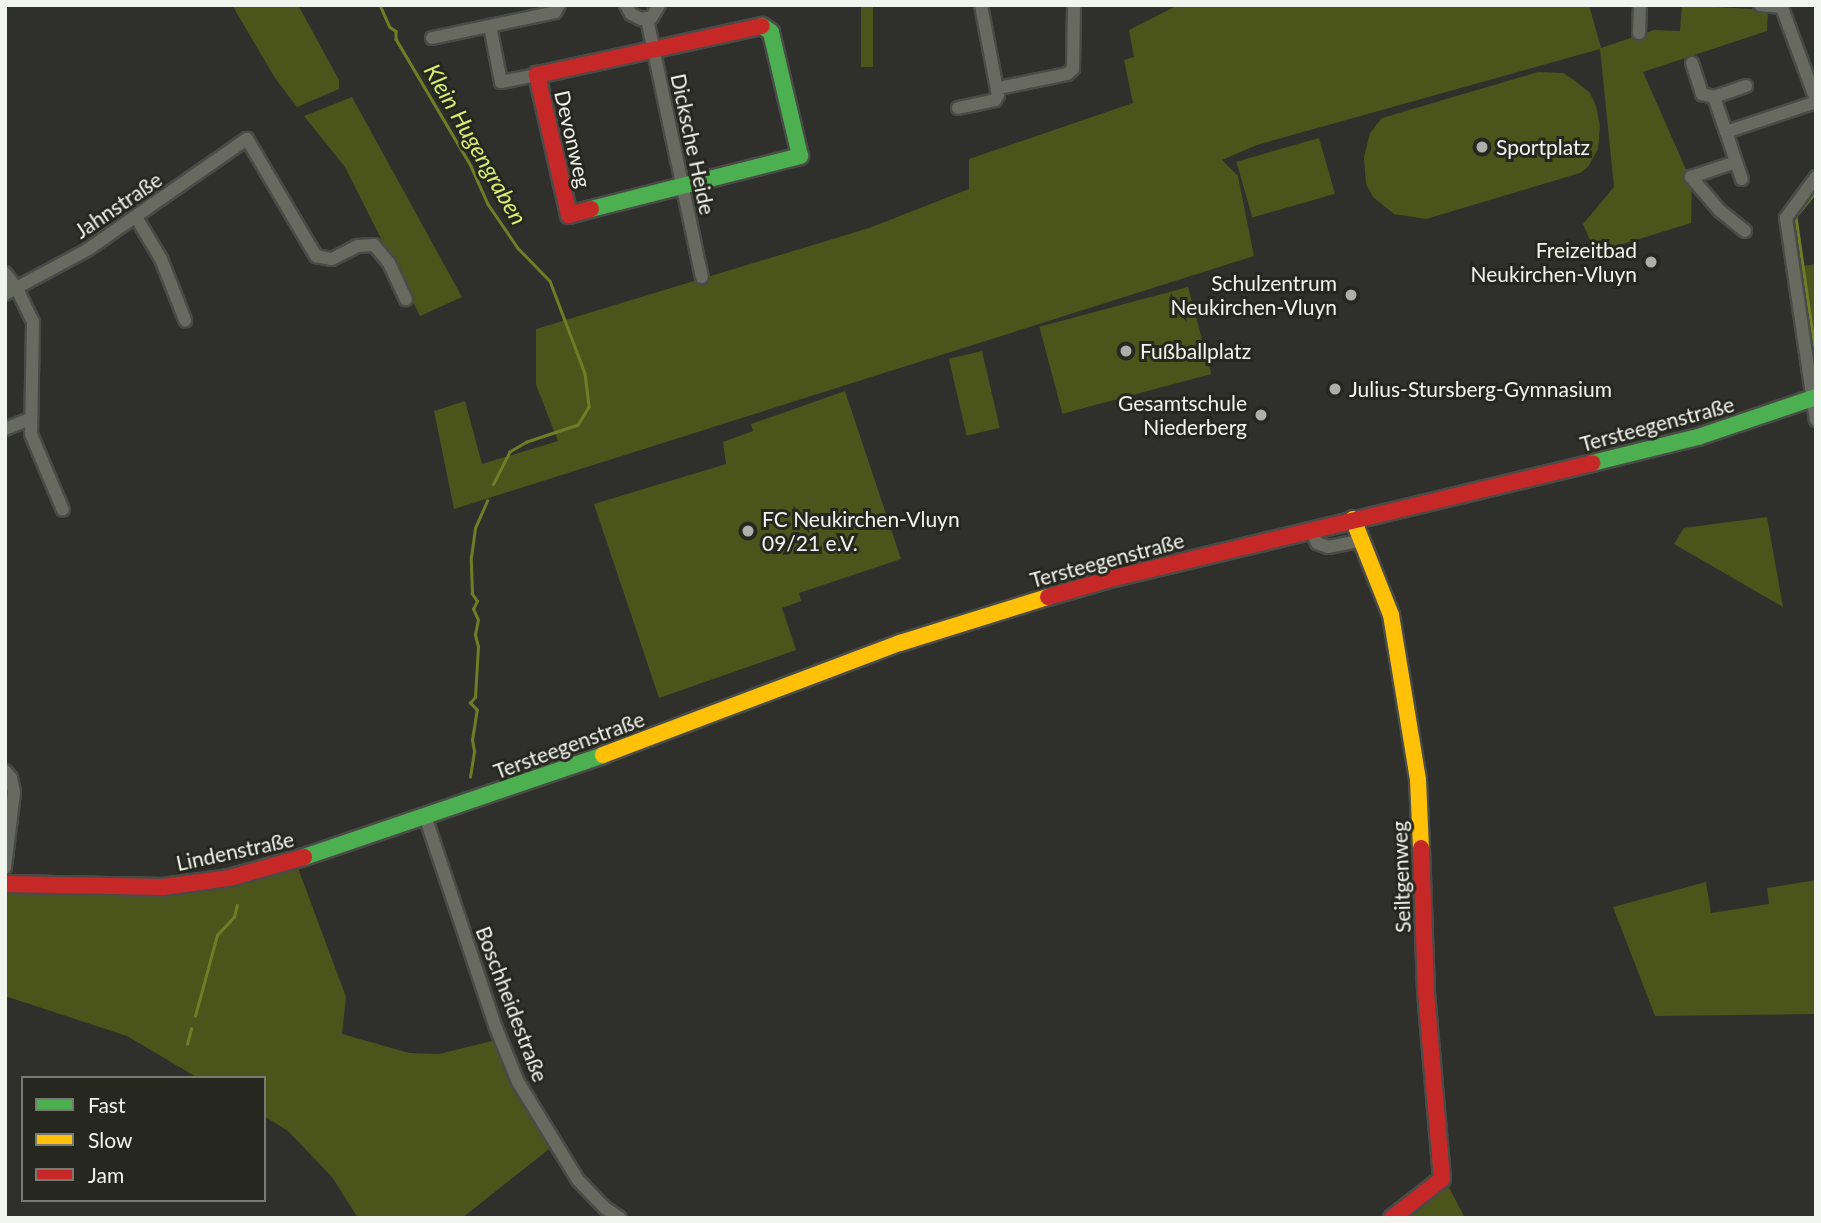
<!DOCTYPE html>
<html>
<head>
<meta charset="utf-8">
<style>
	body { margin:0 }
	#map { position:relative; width:1821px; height:1223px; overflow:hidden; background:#2f302b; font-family:Lato,sans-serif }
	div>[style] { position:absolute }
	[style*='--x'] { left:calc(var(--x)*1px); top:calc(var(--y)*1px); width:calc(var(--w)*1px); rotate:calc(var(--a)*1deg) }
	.green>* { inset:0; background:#4b541a; transform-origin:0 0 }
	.stream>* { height:2.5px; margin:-1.25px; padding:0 1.25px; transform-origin:1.25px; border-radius:1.25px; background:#707d26 }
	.roads { filter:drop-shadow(2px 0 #494b47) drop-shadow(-2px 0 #494b47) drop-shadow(0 2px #494b47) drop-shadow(0 -2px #494b47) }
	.street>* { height:12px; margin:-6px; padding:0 6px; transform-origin:6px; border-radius:6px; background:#686a5f }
	.fast>* { height:16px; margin:-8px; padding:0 8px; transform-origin:8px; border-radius:8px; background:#4caf50 }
	.slow>* { height:16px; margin:-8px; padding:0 8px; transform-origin:8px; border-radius:8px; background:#ffc107 }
	.jam>* { height:16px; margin:-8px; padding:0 8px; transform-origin:8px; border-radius:8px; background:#c62828 }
	.dots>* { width:19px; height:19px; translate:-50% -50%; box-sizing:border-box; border:4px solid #26281f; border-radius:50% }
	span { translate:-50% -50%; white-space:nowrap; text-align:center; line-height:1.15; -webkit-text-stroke:6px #26281f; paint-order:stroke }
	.street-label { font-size:21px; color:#f2f4ee }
	.poi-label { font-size:21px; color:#f2f4ee }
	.left { translate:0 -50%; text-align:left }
	.right { translate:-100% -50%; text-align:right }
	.water-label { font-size:23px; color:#d8ee74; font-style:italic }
	.frame { position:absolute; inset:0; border:7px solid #f2f4ee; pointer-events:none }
	.legend { position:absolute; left:21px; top:1076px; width:245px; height:126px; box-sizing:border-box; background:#26281f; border:2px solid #787a72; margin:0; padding:9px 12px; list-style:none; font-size:21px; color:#f2f4ee }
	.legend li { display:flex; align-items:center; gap:14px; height:35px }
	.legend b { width:35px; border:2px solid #787a72 }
</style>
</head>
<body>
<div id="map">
	<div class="green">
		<div style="clip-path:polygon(232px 5px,298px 5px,339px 80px,339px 89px,297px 107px,275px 78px)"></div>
		<div style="left:861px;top:5px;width:12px;height:62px"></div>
		<div style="clip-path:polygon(1178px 5px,1589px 5px,1601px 48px,1654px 30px,1680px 31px,1682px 5px,1768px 10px,1767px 31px,1643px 72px,1692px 183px,1691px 223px,1623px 244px,1621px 249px,1597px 256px,1583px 224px,1614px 187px,1600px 49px,1257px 145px,1222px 160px,1238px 176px,1254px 256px,454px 509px,434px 411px,465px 401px,482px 464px,558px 441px,536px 385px,536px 329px,869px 228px,969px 189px,969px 159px,1133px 103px,1124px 60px,1134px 57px,1129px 30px)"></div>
		<div style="clip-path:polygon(1538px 72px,1563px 73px,1574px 80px,1590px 93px,1596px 106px,1600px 126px,1598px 149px,1588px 167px,1580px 173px,1426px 219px,1394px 214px,1373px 197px,1366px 184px,1364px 157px,1370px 133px,1382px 118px)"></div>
		<div style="clip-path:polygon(352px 97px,462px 297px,420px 316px,345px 167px,304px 116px)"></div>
		<div style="left:1319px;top:138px;width:58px;height:86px;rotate:74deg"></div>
		<div style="clip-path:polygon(1816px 264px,1816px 368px,1797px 267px)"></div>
		<div style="left:1188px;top:287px;width:90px;height:154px;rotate:75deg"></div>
		<div style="left:982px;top:351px;width:79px;height:34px;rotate:77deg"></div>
		<div style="clip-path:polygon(845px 391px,901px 559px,799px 593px,801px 601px,782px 608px,796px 650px,659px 698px,594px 504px,726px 464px,723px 442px,753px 431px,751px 424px)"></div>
		<div style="clip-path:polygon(1767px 517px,1783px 607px,1674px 544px,1684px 528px)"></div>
		<div style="clip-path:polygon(295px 860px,346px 997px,342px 1034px,409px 1053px,439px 1054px,496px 1040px,553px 1146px,462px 1218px,358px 1218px,332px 1177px,288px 1131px,264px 1116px,264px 1078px,198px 1078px,127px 1036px,5px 996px,5px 884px,119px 887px)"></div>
		<div style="clip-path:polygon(1816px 880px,1816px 1014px,1655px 1016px,1613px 907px,1706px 882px,1711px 913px,1769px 904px,1767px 888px)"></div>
		<div style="clip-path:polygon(1446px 1182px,1465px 1218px,1401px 1218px)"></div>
	</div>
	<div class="stream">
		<div style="--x:380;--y:5;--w:24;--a:66"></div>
		<div style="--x:390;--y:27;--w:7;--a:34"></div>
		<div style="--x:396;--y:31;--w:8;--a:90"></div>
		<div style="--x:396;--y:39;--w:147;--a:59.4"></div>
		<div style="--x:471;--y:166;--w:42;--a:65.9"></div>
		<div style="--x:488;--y:204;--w:53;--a:55.7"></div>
		<div style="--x:518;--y:248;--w:46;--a:45.9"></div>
		<div style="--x:550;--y:281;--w:98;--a:69.2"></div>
		<div style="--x:585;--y:373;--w:34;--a:83"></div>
		<div style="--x:589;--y:407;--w:21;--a:121"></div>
		<div style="--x:578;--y:425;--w:54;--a:161.6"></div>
		<div style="--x:527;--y:442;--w:20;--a:150"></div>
		<div style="--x:510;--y:452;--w:36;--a:117"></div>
		<div style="--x:1816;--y:192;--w:32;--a:129"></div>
		<div style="--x:1796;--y:217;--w:140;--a:81.8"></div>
		<div style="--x:470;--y:777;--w:26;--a:-81"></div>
		<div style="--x:474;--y:751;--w:11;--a:-100"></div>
		<div style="--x:472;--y:740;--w:30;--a:-81"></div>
		<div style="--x:477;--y:710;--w:10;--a:-135"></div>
		<div style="--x:470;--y:703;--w:8;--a:-50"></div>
		<div style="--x:475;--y:697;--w:50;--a:-86.6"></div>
		<div style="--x:478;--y:647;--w:12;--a:-104"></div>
		<div style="--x:475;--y:635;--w:15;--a:-79"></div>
		<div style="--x:478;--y:620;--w:12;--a:-114"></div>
		<div style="--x:473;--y:609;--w:9;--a:-63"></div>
		<div style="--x:477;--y:601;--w:9;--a:-126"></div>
		<div style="--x:472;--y:594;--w:37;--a:-92"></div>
		<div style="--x:471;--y:557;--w:29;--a:-82"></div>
		<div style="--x:475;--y:528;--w:30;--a:-66"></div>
		<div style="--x:195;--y:1016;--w:84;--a:-74.8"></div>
		<div style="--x:217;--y:935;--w:25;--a:-47"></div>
		<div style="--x:234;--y:917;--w:12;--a:-76"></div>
		<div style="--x:187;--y:1044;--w:16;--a:-75"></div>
	</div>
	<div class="roads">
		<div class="street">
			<div style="--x:626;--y:5;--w:10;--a:61"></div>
			<div style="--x:631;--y:14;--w:11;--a:27"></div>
			<div style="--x:641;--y:19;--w:11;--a:-10"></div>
			<div style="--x:652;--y:17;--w:14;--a:-60"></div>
			<div style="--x:1760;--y:5;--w:22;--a:5"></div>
			<div style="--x:1781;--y:5;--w:101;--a:69.8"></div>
			<div style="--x:647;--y:19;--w:264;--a:78"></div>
			<div style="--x:490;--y:26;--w:57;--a:78.9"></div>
			<div style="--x:501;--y:82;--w:37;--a:-11"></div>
			<div style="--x:1639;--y:33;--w:28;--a:-88"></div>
			<div style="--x:432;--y:38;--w:126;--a:-11.9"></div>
			<div style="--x:555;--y:12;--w:8;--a:-60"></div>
			<div style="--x:1692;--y:63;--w:33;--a:72"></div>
			<div style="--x:1702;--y:94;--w:12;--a:14"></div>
			<div style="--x:999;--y:88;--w:69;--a:-11.6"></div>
			<div style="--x:1067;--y:74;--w:8;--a:-40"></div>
			<div style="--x:1073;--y:69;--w:64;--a:-89.1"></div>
			<div style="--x:958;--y:108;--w:38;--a:-12"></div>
			<div style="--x:995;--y:100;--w:6;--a:-59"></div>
			<div style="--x:998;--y:95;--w:92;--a:-100.7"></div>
			<div style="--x:1726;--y:132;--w:37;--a:-109"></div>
			<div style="--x:1714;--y:97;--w:34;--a:-19"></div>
			<div style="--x:1736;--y:162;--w:18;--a:71"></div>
			<div style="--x:1816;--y:177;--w:51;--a:126.2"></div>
			<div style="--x:1786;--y:218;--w:204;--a:81.6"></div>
			<div style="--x:136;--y:217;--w:49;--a:59.2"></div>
			<div style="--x:161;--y:259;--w:66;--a:68.5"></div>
			<div style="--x:1745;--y:231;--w:32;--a:-141"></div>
			<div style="--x:1720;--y:211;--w:45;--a:-130.5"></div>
			<div style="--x:1691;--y:177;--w:47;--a:-18.4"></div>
			<div style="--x:1736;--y:162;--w:32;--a:-108"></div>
			<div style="--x:1726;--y:132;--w:95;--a:-18.4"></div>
			<div style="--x:5;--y:273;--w:20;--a:53"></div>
			<div style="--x:17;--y:289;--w:37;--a:64"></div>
			<div style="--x:33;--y:322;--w:112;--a:91"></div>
			<div style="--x:31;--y:434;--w:82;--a:67.2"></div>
			<div style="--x:5;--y:294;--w:93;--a:-28.2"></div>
			<div style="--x:87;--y:250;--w:195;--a:-34.8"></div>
			<div style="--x:247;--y:139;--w:136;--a:59.5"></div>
			<div style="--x:316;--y:256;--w:16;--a:11"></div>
			<div style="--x:332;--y:259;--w:29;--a:-27"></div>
			<div style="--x:358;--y:246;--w:16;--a:-4"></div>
			<div style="--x:374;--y:245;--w:23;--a:50"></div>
			<div style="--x:389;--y:263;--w:40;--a:65"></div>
			<div style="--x:5;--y:429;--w:27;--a:-22"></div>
			<div style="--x:1311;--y:530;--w:14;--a:65"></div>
			<div style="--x:1317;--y:543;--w:12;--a:20"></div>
			<div style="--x:1328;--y:547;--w:32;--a:-11"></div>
			<div style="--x:5;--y:771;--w:9;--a:49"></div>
			<div style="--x:11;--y:778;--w:14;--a:78"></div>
			<div style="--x:14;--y:792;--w:76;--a:96.8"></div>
			<div style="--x:426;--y:819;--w:220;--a:71.5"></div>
			<div style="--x:496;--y:1028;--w:58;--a:67.8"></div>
			<div style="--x:518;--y:1082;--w:115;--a:58.5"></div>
			<div style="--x:578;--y:1180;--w:39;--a:46"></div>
			<div style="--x:605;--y:1208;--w:18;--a:34"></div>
		</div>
		<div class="fast">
			<div style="--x:591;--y:209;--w:216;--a:-14.2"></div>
			<div style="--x:800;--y:156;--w:127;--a:-103.2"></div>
			<div style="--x:771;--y:32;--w:11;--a:-146"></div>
			<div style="--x:1592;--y:463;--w:109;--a:-13.8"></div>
			<div style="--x:1698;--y:437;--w:125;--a:-18.7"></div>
			<div style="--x:304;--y:857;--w:316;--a:-18.8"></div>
		</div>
		<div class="slow">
			<div style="--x:1353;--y:519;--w:103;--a:68.4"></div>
			<div style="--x:1391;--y:615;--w:167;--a:80.7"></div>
			<div style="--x:1418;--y:780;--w:68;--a:87.5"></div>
			<div style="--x:603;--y:755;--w:317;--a:-20.7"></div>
			<div style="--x:900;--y:643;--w:155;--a:-17.3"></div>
		</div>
		<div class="jam">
			<div style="--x:591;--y:209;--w:23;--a:165"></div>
			<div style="--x:569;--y:215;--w:144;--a:-102.9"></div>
			<div style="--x:537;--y:75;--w:230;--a:-12.3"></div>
			<div style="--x:1048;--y:597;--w:69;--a:-16.1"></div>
			<div style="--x:1114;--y:578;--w:492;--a:-13.5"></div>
			<div style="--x:5;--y:884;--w:158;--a:1.1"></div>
			<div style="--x:163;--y:887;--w:67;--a:-7.8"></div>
			<div style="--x:229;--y:878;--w:78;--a:-15.6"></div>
			<div style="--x:1392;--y:1218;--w:63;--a:-38"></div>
			<div style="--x:1442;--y:1179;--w:189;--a:-94.9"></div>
			<div style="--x:1426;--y:991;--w:143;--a:-92"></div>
		</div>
	</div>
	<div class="dots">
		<div style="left:1482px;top:147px;background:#aeafaa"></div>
		<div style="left:1651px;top:262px;background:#aeafaa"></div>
		<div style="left:1351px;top:295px;background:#aeafaa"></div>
		<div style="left:1126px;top:351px;background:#aeafaa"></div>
		<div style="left:1335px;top:389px;background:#aeafaa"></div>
		<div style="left:1261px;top:415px;background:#aeafaa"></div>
		<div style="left:748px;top:531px;background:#aeafaa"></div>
	</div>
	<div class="street-label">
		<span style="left:573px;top:139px;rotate:77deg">Devonweg</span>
		<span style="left:693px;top:144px;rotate:78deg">Dicksche Heide</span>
		<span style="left:118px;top:205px;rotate:-34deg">Jahnstraße</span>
		<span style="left:1657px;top:424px;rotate:-15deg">Tersteegenstraße</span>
		<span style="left:1107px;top:560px;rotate:-15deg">Tersteegenstraße</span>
		<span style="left:569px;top:745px;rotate:-20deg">Tersteegenstraße</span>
		<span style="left:235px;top:851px;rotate:-12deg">Lindenstraße</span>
		<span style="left:1401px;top:877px;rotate:-92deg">Seiltgenweg</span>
		<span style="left:512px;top:1004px;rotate:69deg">Boschheidestraße</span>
	</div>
	<div class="poi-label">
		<span class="left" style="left:1496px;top:147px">Sportplatz</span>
		<span class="right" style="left:1637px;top:262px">Freizeitbad<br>Neukirchen-Vluyn</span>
		<span class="right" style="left:1337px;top:295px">Schulzentrum<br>Neukirchen-Vluyn</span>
		<span class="left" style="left:1140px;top:351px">Fußballplatz</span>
		<span class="left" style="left:1349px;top:389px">Julius-Stursberg-Gymnasium</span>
		<span class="right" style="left:1247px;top:415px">Gesamtschule<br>Niederberg</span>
		<span class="left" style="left:762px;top:531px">FC Neukirchen-Vluyn<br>09/21 e.V.</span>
	</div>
	<div class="water-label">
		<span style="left:476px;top:144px;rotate:60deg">Klein Hugengraben</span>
	</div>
	<div class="frame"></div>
	<ul class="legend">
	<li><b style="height:9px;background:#4caf50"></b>Fast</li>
	<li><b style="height:9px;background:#ffc107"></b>Slow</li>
	<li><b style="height:9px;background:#c62828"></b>Jam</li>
	</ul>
</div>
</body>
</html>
